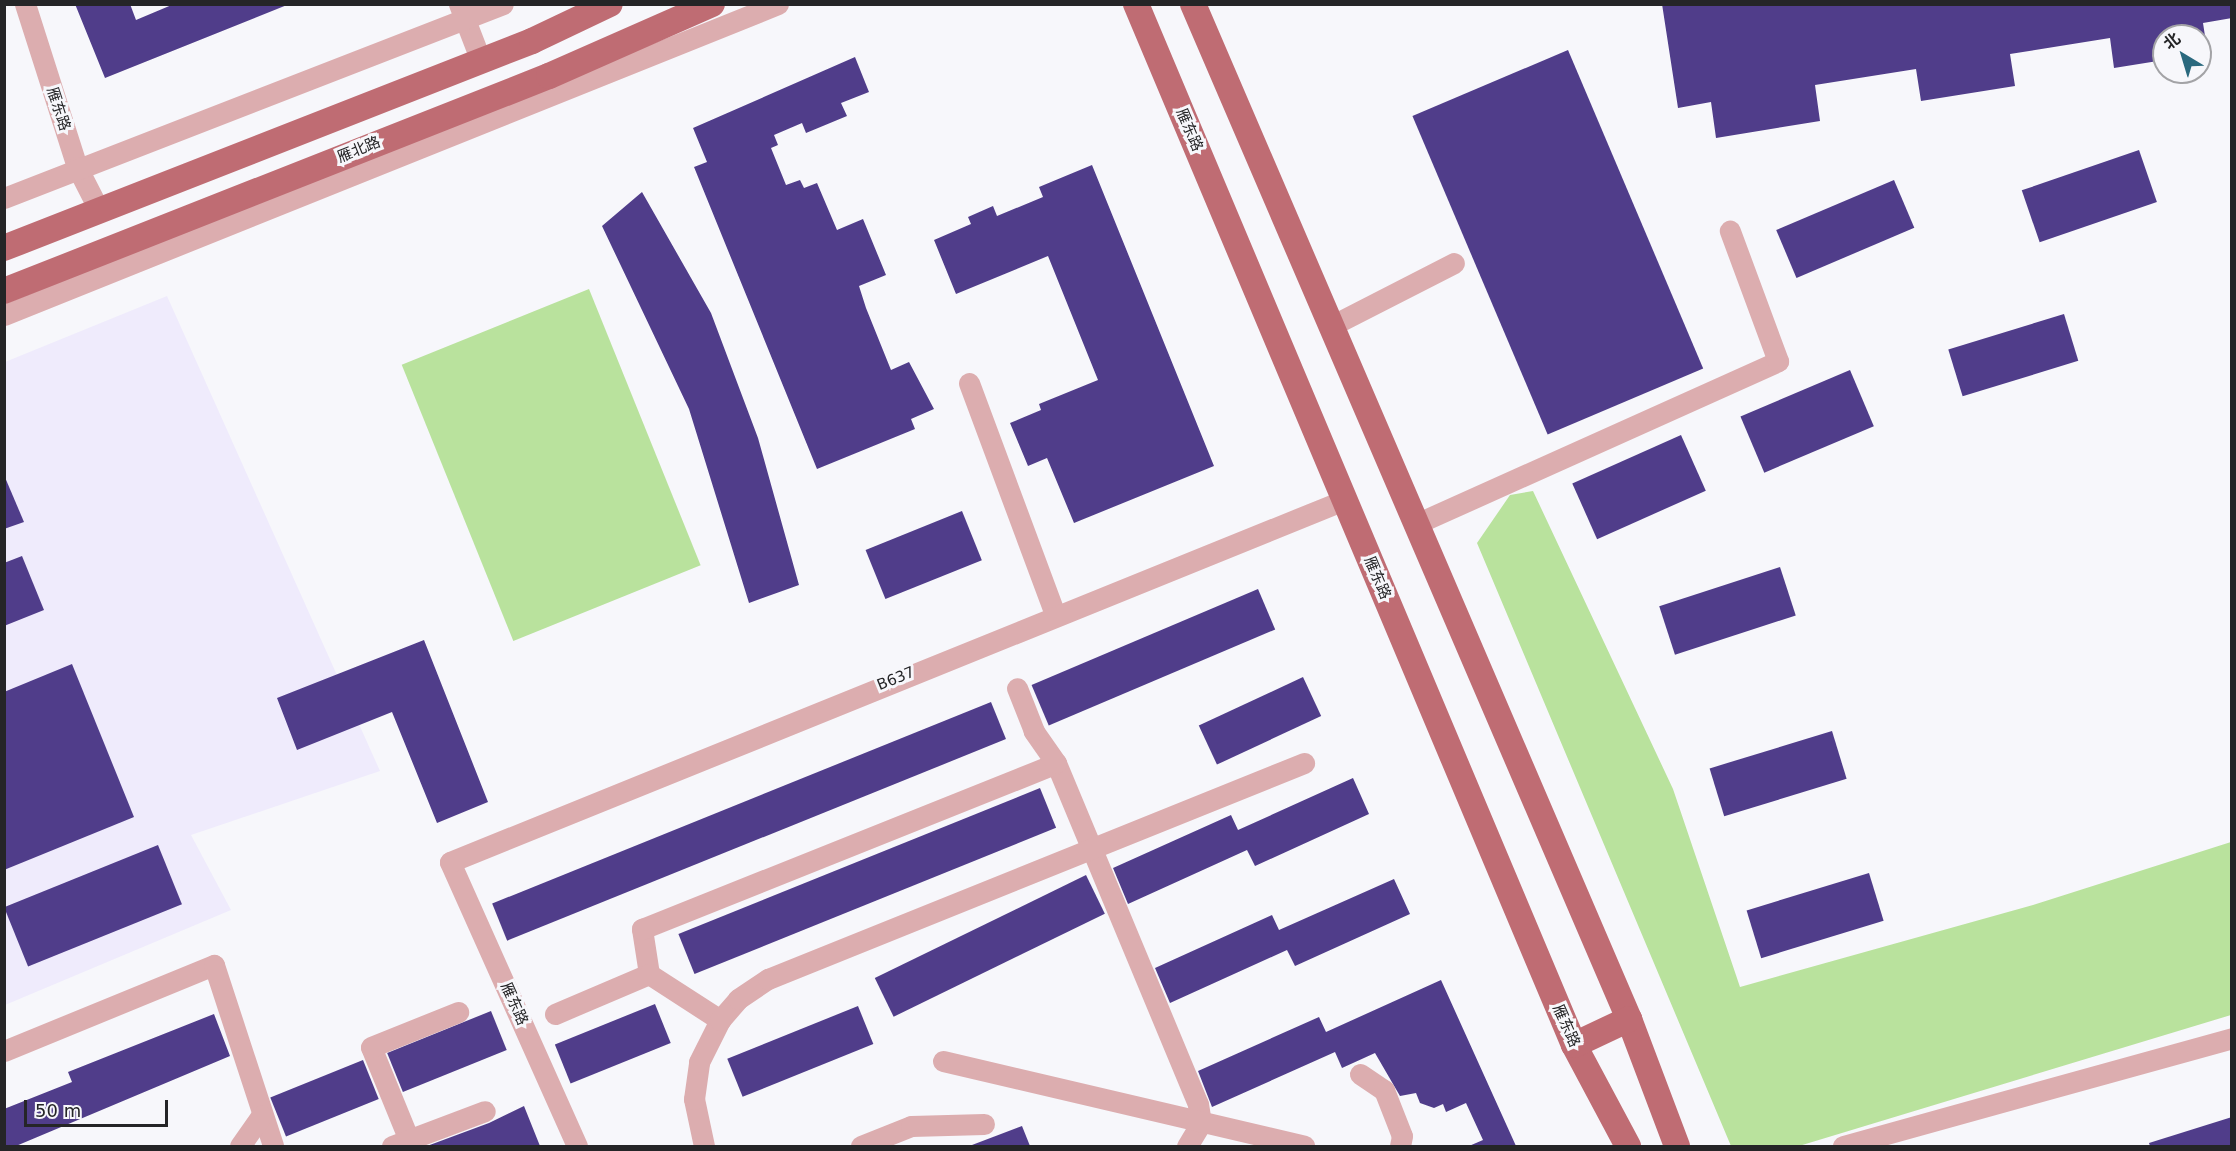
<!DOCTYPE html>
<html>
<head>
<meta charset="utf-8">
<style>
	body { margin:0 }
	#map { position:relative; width:2236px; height:1151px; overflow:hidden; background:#f7f7fb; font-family:"DejaVu Sans","Noto Sans SC",sans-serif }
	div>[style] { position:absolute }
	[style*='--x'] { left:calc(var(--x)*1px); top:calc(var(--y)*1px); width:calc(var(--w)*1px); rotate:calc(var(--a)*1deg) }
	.education>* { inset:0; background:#efebfc }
	.green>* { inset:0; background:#b9e29d; transform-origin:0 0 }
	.building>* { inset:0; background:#503d8a; transform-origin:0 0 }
	.minor>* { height:21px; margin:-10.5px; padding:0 10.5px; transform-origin:10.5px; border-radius:10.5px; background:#dcadaf }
	.major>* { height:26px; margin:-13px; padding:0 13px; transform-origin:13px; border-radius:13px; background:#bf6c73 }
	span { translate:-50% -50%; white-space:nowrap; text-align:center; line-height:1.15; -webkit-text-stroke:6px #f7f7fb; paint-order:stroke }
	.street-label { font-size:15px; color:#252527 }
	.frame { position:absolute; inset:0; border:6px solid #252527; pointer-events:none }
	.north { position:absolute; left:2152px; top:24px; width:60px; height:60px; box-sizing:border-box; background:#f7f7fb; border:2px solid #a3a3a6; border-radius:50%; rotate:322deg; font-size:16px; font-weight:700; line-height:24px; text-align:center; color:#252527 }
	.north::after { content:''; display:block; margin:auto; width:21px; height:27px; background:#2a697e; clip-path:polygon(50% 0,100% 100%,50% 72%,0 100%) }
	.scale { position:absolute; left:24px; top:1100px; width:144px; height:27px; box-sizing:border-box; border:3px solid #252527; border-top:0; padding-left:8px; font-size:18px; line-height:21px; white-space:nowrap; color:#252527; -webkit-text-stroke:4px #f7f7fb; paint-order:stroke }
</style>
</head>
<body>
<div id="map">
	<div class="education">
		<div style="clip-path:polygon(167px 296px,380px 771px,191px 835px,231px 910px,5px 1005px,5px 362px)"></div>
	</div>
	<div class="green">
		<div style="left:589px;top:289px;width:298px;height:202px;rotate:68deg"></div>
		<div style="clip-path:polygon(1533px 491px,1673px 789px,1740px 987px,2033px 905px,2231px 842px,2231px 1015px,1799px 1146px,1731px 1146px,1477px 543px,1510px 495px)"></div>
	</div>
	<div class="building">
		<div style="clip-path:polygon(75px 4px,130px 4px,136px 20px,174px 4px,287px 5px,105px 78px)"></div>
		<div style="clip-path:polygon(1662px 4px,2232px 4px,2232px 18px,2203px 23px,2205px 36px,2164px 36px,2164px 60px,2114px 68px,2110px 38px,2010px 54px,2015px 86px,1921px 101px,1916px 69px,1815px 85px,1820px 121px,1716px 138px,1711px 102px,1678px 108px)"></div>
		<div style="left:1568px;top:50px;width:346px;height:169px;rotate:67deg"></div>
		<div style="clip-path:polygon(855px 57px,869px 92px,841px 103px,847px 116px,806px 133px,802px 123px,774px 135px,778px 145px,771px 148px,786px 185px,800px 180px,804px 188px,817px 183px,837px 230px,863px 219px,886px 275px,859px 286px,866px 308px,891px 370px,909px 362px,934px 409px,911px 419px,915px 429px,817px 469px,694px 167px,707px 162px,693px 128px)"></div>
		<div style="left:2139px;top:150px;width:55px;height:124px;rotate:71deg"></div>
		<div style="clip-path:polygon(1092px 165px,1214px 466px,1074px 523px,1047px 458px,1028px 466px,1010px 423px,1041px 410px,1039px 404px,1098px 380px,1048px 256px,956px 294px,934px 240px,971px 224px,968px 217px,993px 206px,997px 216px,1043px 197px,1039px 187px)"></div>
		<div style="left:1894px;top:180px;width:52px;height:128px;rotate:67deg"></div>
		<div style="clip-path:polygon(642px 192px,711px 313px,758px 438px,799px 585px,749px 603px,689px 409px,602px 226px)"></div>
		<div style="left:2064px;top:314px;width:49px;height:121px;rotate:73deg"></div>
		<div style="left:1850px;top:370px;width:61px;height:119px;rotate:67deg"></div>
		<div style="left:1681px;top:435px;width:61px;height:119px;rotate:66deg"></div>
		<div style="clip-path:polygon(4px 475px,24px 522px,4px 529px)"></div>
		<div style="left:962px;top:511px;width:53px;height:104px;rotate:68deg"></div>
		<div style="clip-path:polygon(22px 556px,44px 610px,4px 626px,4px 563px)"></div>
		<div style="left:1780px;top:567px;width:51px;height:127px;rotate:72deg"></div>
		<div style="left:1258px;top:589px;width:44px;height:246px;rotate:67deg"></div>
		<div style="clip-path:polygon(424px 640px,488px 802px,437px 823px,392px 712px,297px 750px,277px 698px)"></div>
		<div style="clip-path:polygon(72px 664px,134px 817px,4px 870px,4px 692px)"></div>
		<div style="left:1303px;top:677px;width:43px;height:115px;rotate:65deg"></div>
		<div style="left:991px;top:702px;width:40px;height:538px;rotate:68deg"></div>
		<div style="left:1832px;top:731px;width:50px;height:128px;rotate:73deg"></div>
		<div style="clip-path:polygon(1353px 778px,1369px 814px,1255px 866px,1247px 850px,1128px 904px,1113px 868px,1231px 815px,1238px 830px)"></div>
		<div style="left:1040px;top:788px;width:43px;height:390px;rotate:68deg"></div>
		<div style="left:158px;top:845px;width:64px;height:166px;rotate:68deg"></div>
		<div style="left:1869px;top:873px;width:50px;height:128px;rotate:73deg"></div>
		<div style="left:1086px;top:875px;width:43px;height:235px;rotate:64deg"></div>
		<div style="clip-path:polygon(1394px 879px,1410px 914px,1295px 966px,1287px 950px,1170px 1003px,1155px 968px,1272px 915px,1279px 930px)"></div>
		<div style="clip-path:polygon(1441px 980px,1516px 1146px,1469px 1146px,1483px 1140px,1466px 1103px,1446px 1112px,1443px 1104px,1434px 1108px,1420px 1103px,1416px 1093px,1400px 1096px,1375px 1053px,1342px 1068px,1335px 1052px,1212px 1107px,1198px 1071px,1319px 1017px,1326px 1032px)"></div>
		<div style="left:655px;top:1004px;width:42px;height:108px;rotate:68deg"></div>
		<div style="left:858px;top:1006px;width:41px;height:141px;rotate:68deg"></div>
		<div style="left:491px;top:1011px;width:42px;height:112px;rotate:68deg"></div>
		<div style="clip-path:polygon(214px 1014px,230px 1056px,16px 1146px,4px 1146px,4px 1109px,72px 1082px,68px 1072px)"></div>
		<div style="left:363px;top:1060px;width:42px;height:100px;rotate:68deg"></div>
		<div style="clip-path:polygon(524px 1106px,540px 1146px,427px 1146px,489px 1123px)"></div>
		<div style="clip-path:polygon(2232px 1117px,2232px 1146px,2150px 1146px,2149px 1143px)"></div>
		<div style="clip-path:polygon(1022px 1126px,1030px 1146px,972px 1146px,972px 1145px)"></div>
	</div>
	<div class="minor">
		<div style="--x:25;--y:4;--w:171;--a:72.3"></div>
		<div style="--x:77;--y:167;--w:48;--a:62.9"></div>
		<div style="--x:459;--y:4;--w:61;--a:68.9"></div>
		<div style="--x:4;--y:198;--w:535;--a:-21.24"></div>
		<div style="--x:4;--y:315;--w:834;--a:-21.89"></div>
		<div style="--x:1331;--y:326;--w:138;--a:-27.1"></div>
		<div style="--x:969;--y:383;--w:246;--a:69.6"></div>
		<div style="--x:1416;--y:524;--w:397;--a:-24.2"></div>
		<div style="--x:1778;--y:361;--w:139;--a:-110.3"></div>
		<div style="--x:1056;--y:763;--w:369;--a:67.4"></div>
		<div style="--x:1198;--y:1104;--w:19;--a:81"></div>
		<div style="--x:1201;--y:1123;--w:27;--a:121"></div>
		<div style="--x:649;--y:974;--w:46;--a:-98.8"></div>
		<div style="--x:642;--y:929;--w:446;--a:-21.8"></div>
		<div style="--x:1056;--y:763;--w:39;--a:-125"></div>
		<div style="--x:1034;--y:731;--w:46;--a:-111.6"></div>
		<div style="--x:555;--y:1014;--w:102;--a:-23.1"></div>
		<div style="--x:649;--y:974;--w:85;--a:32.9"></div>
		<div style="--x:4;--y:1051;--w:227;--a:-22.3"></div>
		<div style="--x:214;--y:965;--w:190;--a:71.9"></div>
		<div style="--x:943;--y:1061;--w:371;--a:13.2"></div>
		<div style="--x:1360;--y:1074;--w:29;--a:34"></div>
		<div style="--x:1384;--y:1090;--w:49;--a:68.6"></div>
		<div style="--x:1402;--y:1136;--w:10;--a:101"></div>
		<div style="--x:409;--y:1140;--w:100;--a:-112.2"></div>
		<div style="--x:371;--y:1047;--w:94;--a:-21.9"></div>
		<div style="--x:240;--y:1146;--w:37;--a:-55"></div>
		<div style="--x:392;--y:1146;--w:99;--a:-20.6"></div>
		<div style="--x:577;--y:1146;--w:311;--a:-114.1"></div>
		<div style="--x:450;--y:862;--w:965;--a:-22.04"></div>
		<div style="--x:704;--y:1146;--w:48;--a:-102"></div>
		<div style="--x:694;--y:1099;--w:37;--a:-82"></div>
		<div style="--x:699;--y:1062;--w:47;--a:-63.4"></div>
		<div style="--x:720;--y:1020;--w:28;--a:-49"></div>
		<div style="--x:738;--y:999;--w:36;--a:-34"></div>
		<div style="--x:768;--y:979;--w:578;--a:-21.95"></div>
		<div style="--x:861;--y:1146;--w:54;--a:-21.8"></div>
		<div style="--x:911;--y:1126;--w:73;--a:-1.6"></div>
		<div style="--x:1843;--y:1146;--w:404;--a:-15.5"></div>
	</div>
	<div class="major">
		<div style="--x:1136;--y:4;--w:1129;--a:67.18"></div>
		<div style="--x:1574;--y:1045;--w:115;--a:61.9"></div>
		<div style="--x:1193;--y:4;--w:1105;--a:66.75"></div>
		<div style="--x:1629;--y:1019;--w:136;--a:69.3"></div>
		<div style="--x:4;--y:248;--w:567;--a:-21.41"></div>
		<div style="--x:532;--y:41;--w:86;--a:-25.4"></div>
		<div style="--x:4;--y:291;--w:586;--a:-21.53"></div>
		<div style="--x:549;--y:76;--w:178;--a:-23.8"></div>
		<div style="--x:1574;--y:1045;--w:61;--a:-25.3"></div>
	</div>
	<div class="street-label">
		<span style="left:58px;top:109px;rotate:72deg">雁东路</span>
		<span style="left:1189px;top:130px;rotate:67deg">雁东路</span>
		<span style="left:359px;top:150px;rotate:-22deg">雁北路</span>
		<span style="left:1377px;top:578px;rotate:67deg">雁东路</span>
		<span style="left:896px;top:679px;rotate:-22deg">B637</span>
		<span style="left:514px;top:1004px;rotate:66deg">雁东路</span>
		<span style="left:1566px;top:1026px;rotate:66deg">雁东路</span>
	</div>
	<div class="frame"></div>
	<div class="north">北</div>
	<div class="scale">50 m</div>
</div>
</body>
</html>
